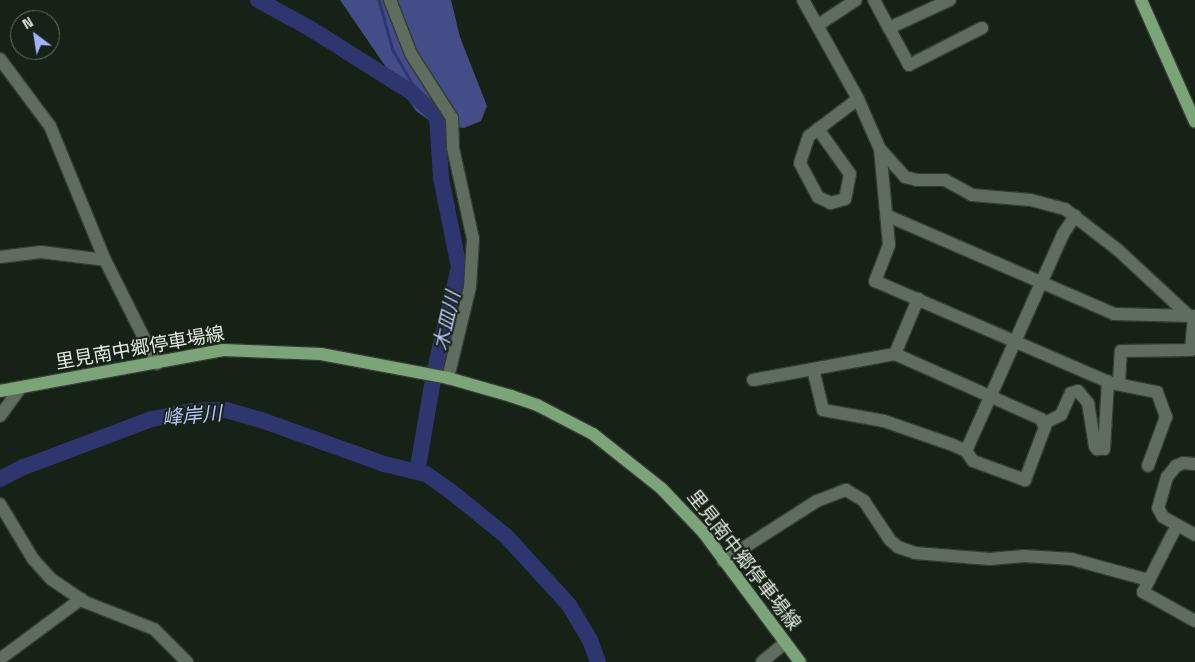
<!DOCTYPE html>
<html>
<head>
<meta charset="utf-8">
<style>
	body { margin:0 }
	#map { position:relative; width:1195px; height:662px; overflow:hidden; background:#162215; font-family:"Space Grotesk","Noto Sans JP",sans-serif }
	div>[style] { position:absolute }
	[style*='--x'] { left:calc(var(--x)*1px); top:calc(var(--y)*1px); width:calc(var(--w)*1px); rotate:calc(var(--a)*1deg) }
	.forest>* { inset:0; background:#444d88 }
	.stream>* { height:2.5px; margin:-1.25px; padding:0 1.25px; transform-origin:1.25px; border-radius:1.25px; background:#2f366f }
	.river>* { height:16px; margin:-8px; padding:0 8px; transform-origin:8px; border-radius:8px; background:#2f366f }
	.roads { filter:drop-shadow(1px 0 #343c34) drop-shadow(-1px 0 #343c34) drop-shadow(0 1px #343c34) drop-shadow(0 -1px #343c34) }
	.minor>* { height:12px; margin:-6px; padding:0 6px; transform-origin:6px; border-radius:6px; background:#5f6d5e }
	.major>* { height:12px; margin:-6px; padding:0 6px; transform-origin:6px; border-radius:6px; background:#7ba578 }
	span { translate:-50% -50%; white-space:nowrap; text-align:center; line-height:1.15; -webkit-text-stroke:4px #162215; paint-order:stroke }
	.street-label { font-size:19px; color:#e1e9e0 }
	.water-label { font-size:20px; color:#bbc7fc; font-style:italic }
	.north { position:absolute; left:10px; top:10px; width:50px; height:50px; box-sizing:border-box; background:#162215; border:1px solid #677266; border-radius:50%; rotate:329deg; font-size:14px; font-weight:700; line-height:20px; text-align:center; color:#e1e9e0 }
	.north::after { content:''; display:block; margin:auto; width:18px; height:22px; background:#a3b2fd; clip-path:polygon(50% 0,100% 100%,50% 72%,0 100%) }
</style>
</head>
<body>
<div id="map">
	<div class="forest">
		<div style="clip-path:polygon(340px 0,451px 0,460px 37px,487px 106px,481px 121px,464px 128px,437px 126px,416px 111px)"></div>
	</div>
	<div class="stream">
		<div style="--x:379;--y:0;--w:52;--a:74.4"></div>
		<div style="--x:393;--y:50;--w:62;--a:60.1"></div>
	</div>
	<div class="river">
		<div style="--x:258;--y:0;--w:60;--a:28.7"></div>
		<div style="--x:311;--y:29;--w:118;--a:32.2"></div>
		<div style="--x:411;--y:92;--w:35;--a:43"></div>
		<div style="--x:437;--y:116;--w:62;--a:86.3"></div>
		<div style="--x:441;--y:178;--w:91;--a:78.6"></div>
		<div style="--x:459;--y:267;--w:110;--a:103.2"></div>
		<div style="--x:434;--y:374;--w:99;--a:99.8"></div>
		<div style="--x:0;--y:479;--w:27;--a:-27"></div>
		<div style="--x:24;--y:467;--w:137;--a:-20.6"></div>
		<div style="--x:152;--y:419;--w:41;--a:-11.3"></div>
		<div style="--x:192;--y:411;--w:34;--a:-2"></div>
		<div style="--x:226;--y:410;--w:40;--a:16"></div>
		<div style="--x:264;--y:421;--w:127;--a:19.7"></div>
		<div style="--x:384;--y:464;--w:43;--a:13.4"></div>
		<div style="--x:426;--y:474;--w:28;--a:35"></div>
		<div style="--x:449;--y:490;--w:73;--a:38.9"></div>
		<div style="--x:506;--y:536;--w:93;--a:47.6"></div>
		<div style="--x:569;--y:605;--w:41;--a:59"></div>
		<div style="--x:590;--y:640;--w:23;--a:70"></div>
	</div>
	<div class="roads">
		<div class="minor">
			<div style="--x:390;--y:0;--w:58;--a:68.7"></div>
			<div style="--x:411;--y:54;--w:76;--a:57.4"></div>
			<div style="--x:452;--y:118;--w:30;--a:88"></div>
			<div style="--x:453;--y:148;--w:93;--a:77.6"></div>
			<div style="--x:473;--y:239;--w:48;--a:93.6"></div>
			<div style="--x:470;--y:287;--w:94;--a:103.6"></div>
			<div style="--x:803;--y:0;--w:113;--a:60.9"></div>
			<div style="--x:858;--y:99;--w:55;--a:66.3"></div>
			<div style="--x:880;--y:149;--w:38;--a:48"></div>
			<div style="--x:905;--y:177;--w:12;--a:14"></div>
			<div style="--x:917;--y:180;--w:28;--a:0"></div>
			<div style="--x:945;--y:180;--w:31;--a:29"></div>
			<div style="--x:972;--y:195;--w:59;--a:4.8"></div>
			<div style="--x:1031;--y:200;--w:35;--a:15"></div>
			<div style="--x:1065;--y:209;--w:67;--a:37.7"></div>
			<div style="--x:1118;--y:250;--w:96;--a:42.9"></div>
			<div style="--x:874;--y:0;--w:32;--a:62"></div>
			<div style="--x:889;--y:28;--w:67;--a:-24.7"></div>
			<div style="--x:818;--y:25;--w:45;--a:-33.3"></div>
			<div style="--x:889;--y:28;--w:42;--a:61.6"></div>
			<div style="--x:909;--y:65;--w:82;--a:-26.9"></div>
			<div style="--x:0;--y:59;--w:84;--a:53.3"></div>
			<div style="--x:50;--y:126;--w:145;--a:67.7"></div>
			<div style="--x:105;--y:260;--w:116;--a:63.4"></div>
			<div style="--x:818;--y:129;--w:55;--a:54.6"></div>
			<div style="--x:850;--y:174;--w:25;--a:101"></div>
			<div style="--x:845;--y:199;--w:15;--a:164"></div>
			<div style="--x:831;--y:203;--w:14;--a:-155"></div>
			<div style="--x:818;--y:197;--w:38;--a:-118"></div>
			<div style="--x:800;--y:163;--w:28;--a:-72"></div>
			<div style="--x:809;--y:136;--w:61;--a:-37.1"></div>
			<div style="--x:880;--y:149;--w:96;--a:84.6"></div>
			<div style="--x:889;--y:245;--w:39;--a:111"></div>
			<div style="--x:875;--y:281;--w:257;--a:23.4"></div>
			<div style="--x:1111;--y:383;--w:47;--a:11.1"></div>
			<div style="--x:1157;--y:392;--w:27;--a:70"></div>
			<div style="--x:1166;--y:417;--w:52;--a:110.2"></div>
			<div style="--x:888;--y:216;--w:246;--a:23.4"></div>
			<div style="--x:1114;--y:314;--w:79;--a:1.5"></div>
			<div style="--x:0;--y:257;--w:41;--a:-7"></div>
			<div style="--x:41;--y:252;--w:64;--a:7.1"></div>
			<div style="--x:895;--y:354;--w:60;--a:-67.3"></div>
			<div style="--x:753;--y:380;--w:144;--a:-10.4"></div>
			<div style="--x:895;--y:354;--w:160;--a:24"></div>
			<div style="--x:1041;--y:419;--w:9;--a:63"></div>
			<div style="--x:1045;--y:427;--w:57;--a:110.7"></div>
			<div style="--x:1025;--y:480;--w:55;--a:-159.9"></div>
			<div style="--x:973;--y:461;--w:12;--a:-125"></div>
			<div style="--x:966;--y:451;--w:14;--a:-155"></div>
			<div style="--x:953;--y:445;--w:73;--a:-160.8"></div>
			<div style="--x:884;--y:421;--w:62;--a:-169.8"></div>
			<div style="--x:823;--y:410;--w:42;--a:-103.7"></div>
			<div style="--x:1119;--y:384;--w:33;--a:-87"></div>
			<div style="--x:1121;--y:351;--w:70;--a:-0.8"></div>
			<div style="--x:1191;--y:350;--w:34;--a:-85"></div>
			<div style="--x:0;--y:416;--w:34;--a:-54"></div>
			<div style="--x:1043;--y:424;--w:20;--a:-27"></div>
			<div style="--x:1061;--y:415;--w:24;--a:-66"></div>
			<div style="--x:1071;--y:393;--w:7;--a:-16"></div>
			<div style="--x:1078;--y:391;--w:16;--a:50"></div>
			<div style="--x:1088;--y:403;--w:44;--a:80.8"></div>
			<div style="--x:1095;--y:446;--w:4;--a:56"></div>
			<div style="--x:1097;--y:449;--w:7;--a:0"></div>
			<div style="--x:1104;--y:449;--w:68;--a:-86.6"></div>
			<div style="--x:966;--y:451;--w:238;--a:-65.9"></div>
			<div style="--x:1063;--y:234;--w:22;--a:-56"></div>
			<div style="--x:1195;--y:464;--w:12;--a:-175"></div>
			<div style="--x:1183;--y:463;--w:8;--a:157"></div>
			<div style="--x:1176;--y:466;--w:14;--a:129"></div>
			<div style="--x:1167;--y:477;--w:32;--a:106"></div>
			<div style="--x:1158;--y:508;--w:10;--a:61"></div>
			<div style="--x:1163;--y:517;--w:37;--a:29"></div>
			<div style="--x:0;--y:504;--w:64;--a:59"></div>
			<div style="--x:33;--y:559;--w:27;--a:48"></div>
			<div style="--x:51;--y:579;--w:41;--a:34.1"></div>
			<div style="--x:85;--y:602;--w:74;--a:21.4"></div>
			<div style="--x:154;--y:629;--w:47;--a:45"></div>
			<div style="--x:1177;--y:525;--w:75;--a:116.9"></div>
			<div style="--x:1143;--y:592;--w:60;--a:29.1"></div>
			<div style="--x:723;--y:561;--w:112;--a:-32.6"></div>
			<div style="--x:817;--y:501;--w:31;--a:-21"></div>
			<div style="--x:846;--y:490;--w:21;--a:31"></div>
			<div style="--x:864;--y:501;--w:47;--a:56.3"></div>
			<div style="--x:890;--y:540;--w:11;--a:41"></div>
			<div style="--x:898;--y:547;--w:18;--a:19"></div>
			<div style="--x:915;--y:553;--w:75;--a:4.6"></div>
			<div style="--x:990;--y:559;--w:34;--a:-5"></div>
			<div style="--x:1024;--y:556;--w:48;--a:3.6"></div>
			<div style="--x:1072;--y:559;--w:80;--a:15.3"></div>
			<div style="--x:0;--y:659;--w:101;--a:-36.5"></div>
			<div style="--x:762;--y:662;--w:30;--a:-40"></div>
		</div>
		<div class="major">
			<div style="--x:1141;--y:0;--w:133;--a:66.1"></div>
			<div style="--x:0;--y:391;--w:227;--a:-10.4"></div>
			<div style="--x:223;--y:350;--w:98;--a:2.3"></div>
			<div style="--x:321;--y:354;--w:129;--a:10.7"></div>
			<div style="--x:448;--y:378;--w:66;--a:15.9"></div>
			<div style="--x:511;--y:396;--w:28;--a:19"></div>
			<div style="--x:537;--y:405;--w:63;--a:27.4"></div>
			<div style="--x:593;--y:434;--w:87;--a:38.5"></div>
			<div style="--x:661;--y:488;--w:61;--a:46.3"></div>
			<div style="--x:703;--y:532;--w:162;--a:53.3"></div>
		</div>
	</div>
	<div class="street-label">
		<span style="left:140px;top:348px;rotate:-10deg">里見南中郷停車場線</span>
		<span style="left:744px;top:560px;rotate:52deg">里見南中郷停車場線</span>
	</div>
	<div class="water-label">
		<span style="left:447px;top:321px;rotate:-77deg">木皿川</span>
		<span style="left:192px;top:416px;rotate:-5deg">峰岸川</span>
	</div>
	<div class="north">N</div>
</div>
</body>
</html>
